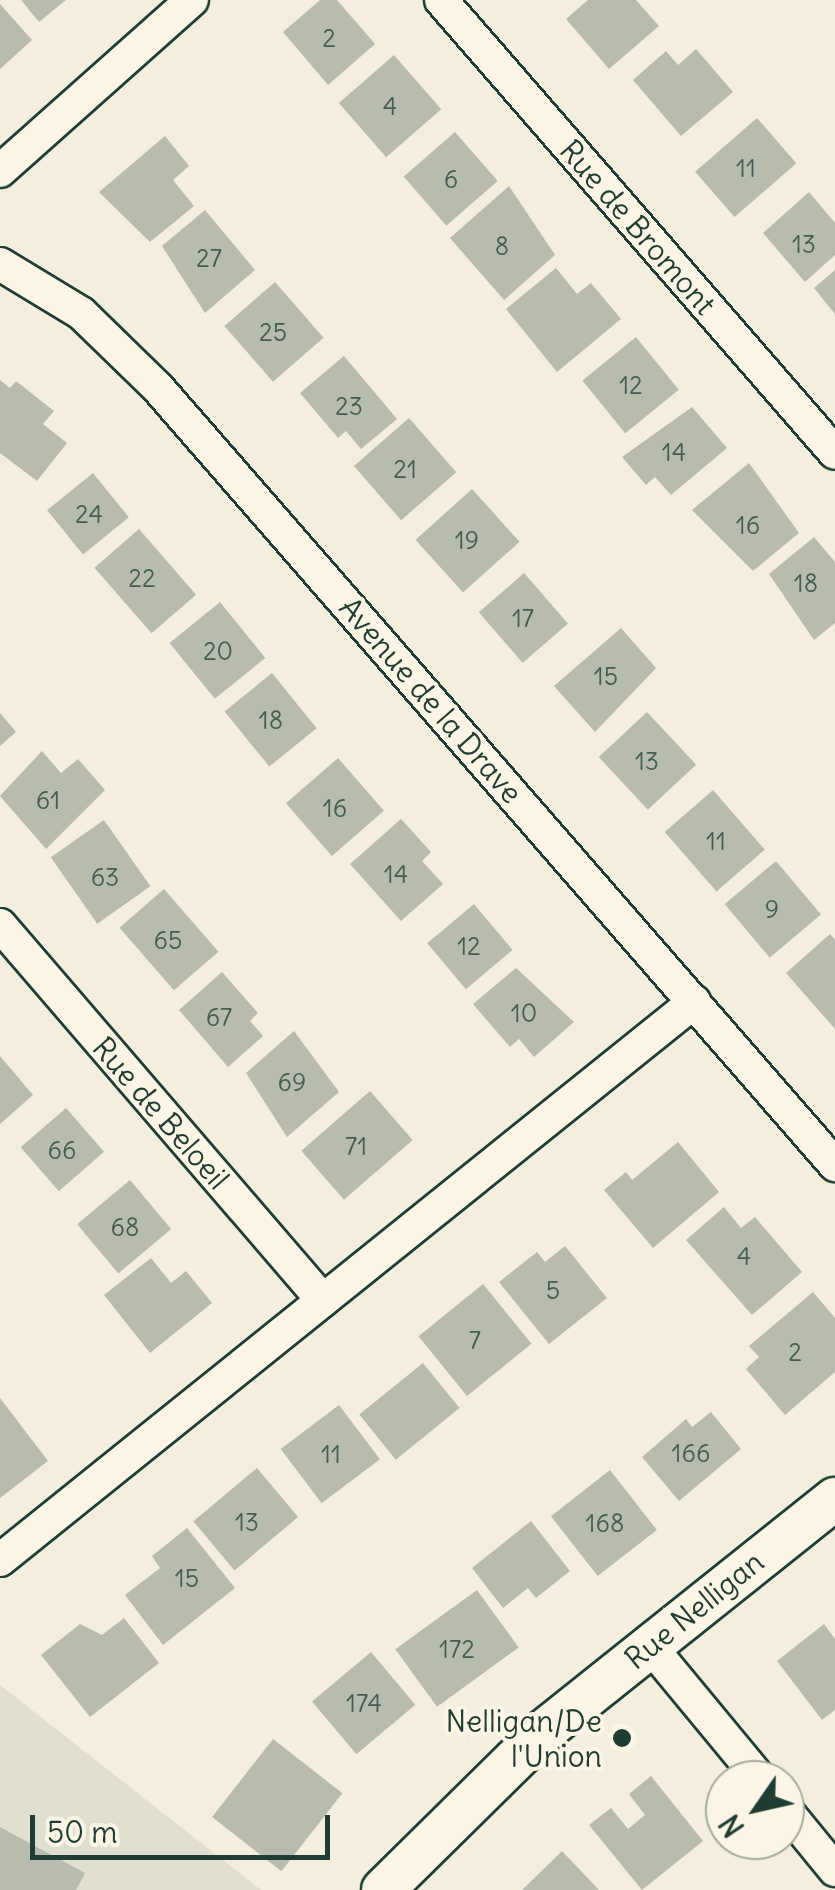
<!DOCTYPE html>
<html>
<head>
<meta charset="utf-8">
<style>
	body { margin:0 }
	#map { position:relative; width:835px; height:1890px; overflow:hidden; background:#f3eede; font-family:Delius,sans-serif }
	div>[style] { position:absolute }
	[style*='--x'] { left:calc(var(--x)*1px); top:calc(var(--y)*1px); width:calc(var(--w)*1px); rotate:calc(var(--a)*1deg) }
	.built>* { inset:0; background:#e1dfd0 }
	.building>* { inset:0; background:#b8bcae; transform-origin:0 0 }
	.roads { filter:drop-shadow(2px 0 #1f3d34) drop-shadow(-2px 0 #1f3d34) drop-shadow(0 2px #1f3d34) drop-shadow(0 -2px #1f3d34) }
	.minor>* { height:32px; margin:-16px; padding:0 16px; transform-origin:16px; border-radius:16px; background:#fcf5e5 }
	.tertiary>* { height:42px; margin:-21px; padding:0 21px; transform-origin:21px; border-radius:21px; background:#fcf5e5 }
	.dots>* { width:28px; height:28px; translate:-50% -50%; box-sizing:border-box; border:5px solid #fcf5e5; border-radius:50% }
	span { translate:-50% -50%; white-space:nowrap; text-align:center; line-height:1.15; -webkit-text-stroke:8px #fcf5e5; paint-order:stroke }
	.number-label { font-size:25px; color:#455d52 }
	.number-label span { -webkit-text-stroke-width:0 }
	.street-label { font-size:30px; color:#1f3d34 }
	.poi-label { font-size:30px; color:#1f3d34 }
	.right { translate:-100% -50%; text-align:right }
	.north { position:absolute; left:705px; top:1760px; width:100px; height:100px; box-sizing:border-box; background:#fcf5e5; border:2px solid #a4ab9e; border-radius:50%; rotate:236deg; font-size:28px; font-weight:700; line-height:40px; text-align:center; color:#1f3d34 }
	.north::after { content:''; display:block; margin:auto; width:35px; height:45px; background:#1f3d34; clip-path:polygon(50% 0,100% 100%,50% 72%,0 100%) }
	.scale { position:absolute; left:30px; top:1815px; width:300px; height:45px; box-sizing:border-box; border:5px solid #1f3d34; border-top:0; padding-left:12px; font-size:30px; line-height:35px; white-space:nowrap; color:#1f3d34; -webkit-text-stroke:8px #fcf5e5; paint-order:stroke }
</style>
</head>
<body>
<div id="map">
	<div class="built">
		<div style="clip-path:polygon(0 1685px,261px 1890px,0 1890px)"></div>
	</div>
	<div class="building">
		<div style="clip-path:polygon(21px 0,66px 0,39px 22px)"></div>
		<div style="clip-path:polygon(320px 0,337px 0,375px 44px,328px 85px,283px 32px)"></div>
		<div style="clip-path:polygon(588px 0,636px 0,659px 26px,609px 69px,566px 19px)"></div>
		<div style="clip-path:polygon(0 4px,32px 40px,0 69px)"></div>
		<div style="clip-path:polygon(696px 49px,733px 92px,681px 136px,633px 80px,666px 51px,678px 65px)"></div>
		<div style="left:394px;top:55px;width:72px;height:73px;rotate:49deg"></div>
		<div style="left:757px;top:118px;width:60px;height:82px;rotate:49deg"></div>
		<div style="left:455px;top:132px;width:65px;height:68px;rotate:49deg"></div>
		<div style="clip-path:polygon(165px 136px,189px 166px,173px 180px,194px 206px,150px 242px,99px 192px)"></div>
		<div style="clip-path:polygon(509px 186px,555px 255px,504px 300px,450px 238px)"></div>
		<div style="clip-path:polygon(809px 192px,835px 223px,835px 255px,805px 282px,763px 233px)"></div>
		<div style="clip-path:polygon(205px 210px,255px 270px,205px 313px,162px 246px)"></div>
		<div style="clip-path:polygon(556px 268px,577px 294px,591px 283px,621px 319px,557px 372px,506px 309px)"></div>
		<div style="clip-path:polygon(835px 270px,835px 314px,814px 288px)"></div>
		<div style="left:275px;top:282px;width:74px;height:67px;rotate:49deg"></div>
		<div style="left:636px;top:337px;width:68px;height:69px;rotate:51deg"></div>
		<div style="clip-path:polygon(344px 356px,397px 419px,361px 449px,346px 431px,338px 438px,300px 393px)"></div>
		<div style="clip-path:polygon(0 380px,10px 388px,16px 381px,54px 411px,43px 424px,67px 443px,37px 481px,0 453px)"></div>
		<div style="clip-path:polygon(692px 407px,727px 448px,671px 495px,655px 477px,646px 485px,622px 457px)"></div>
		<div style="left:409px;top:418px;width:72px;height:73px;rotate:49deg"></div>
		<div style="clip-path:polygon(749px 463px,799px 533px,753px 571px,692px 510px)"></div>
		<div style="left:93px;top:473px;width:57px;height:59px;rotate:51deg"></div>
		<div style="left:472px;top:489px;width:71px;height:76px;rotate:48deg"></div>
		<div style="left:139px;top:529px;width:87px;height:59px;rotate:49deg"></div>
		<div style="clip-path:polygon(814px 537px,835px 562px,835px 623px,814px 640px,769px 574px)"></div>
		<div style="left:524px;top:573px;width:67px;height:60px;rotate:49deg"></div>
		<div style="left:220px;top:602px;width:72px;height:65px;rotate:51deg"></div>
		<div style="clip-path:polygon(621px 628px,656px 668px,595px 732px,554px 686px)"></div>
		<div style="left:272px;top:673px;width:71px;height:61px;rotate:51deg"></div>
		<div style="left:647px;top:712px;width:72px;height:66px;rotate:47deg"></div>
		<div style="clip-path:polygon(0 713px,16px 732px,0 746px)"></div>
		<div style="clip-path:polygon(42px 751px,61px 773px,78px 759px,105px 790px,46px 849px,0 796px)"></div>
		<div style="left:338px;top:758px;width:70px;height:69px;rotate:49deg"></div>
		<div style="left:713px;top:790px;width:79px;height:64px;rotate:49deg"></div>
		<div style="clip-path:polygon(401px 819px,431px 852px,422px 861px,443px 884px,401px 921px,350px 864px)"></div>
		<div style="left:104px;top:820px;width:81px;height:65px;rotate:55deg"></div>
		<div style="left:776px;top:861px;width:70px;height:67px;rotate:50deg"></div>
		<div style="left:164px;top:889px;width:83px;height:59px;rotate:49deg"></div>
		<div style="left:474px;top:904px;width:60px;height:61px;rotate:50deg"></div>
		<div style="clip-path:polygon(830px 934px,835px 940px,835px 1029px,786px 973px)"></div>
		<div style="clip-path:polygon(516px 968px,574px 1022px,534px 1057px,519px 1039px,510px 1047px,473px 1004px)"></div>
		<div style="clip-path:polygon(222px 972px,258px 1013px,250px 1021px,263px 1036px,228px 1067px,179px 1010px)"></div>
		<div style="clip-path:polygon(294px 1031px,339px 1092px,287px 1137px,246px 1073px)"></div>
		<div style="clip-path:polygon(0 1056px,33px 1095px,0 1124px)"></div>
		<div style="left:370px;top:1091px;width:65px;height:91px;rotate:49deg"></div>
		<div style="left:66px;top:1108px;width:58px;height:60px;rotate:49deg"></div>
		<div style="clip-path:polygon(678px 1142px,719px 1192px,653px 1248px,604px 1190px,626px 1172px,632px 1180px)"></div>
		<div style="left:130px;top:1180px;width:64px;height:69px;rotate:50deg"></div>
		<div style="clip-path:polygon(724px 1207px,741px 1228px,755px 1217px,802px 1272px,752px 1315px,686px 1240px)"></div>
		<div style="clip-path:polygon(565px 1246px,607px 1298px,549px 1344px,499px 1282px,537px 1252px,545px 1262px)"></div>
		<div style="clip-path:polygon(151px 1258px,171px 1283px,186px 1271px,212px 1303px,150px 1353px,104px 1295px)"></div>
		<div style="left:483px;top:1284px;width:77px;height:83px;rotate:51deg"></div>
		<div style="clip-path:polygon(813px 1292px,835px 1318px,835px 1372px,785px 1415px,746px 1369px,759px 1357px,749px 1346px)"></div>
		<div style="left:423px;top:1363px;width:58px;height:82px;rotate:51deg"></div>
		<div style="clip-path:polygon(0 1398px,48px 1461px,0 1498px)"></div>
		<div style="left:339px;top:1405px;width:68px;height:73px;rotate:53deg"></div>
		<div style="clip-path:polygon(711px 1412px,741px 1449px,679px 1501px,642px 1457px,686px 1419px,692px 1427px)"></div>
		<div style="left:257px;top:1468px;width:64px;height:83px;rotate:50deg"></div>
		<div style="left:610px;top:1470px;width:76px;height:75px;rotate:52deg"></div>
		<div style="clip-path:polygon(531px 1521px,570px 1571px,536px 1598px,528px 1588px,503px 1608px,472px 1568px)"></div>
		<div style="clip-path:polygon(187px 1528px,235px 1588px,163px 1645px,125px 1595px,160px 1568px,152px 1556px)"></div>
		<div style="left:477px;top:1590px;width:71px;height:101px;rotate:54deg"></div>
		<div style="clip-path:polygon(124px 1618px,159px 1663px,90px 1717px,41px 1655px,80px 1624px,102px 1635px)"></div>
		<div style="clip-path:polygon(824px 1624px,835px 1639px,835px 1710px,822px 1720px,777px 1661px)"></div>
		<div style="left:371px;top:1652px;width:69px;height:77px;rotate:50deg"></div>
		<div style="left:273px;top:1739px;width:88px;height:99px;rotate:38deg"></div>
		<div style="clip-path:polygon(651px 1776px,703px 1841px,642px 1890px,589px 1825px,611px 1808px,628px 1829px,645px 1815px,629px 1794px)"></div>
		<div style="clip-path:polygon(0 1827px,85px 1873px,76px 1890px,0 1890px)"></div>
		<div style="clip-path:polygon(562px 1851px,599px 1890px,522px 1890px)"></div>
	</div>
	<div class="roads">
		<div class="minor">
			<div style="--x:441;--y:0;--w:600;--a:48.98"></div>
			<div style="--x:0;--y:171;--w:257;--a:-41.7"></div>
			<div style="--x:0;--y:264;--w:95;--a:31.2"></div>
			<div style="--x:81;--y:313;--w:107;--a:44.2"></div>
			<div style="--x:158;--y:388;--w:1031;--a:48.93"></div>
			<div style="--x:0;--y:925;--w:495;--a:49.3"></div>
			<div style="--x:0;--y:1560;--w:891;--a:-38.8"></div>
			<div style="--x:650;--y:1646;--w:174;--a:50.4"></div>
			<div style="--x:785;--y:1809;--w:79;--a:50.7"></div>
		</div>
		<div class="tertiary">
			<div style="--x:383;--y:1890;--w:226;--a:-44.6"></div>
			<div style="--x:544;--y:1731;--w:372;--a:-38.6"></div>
		</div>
	</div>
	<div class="dots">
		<div style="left:622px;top:1738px;background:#1f3d34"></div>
	</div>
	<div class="number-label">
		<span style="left:329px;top:38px">2</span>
		<span style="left:390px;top:106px">4</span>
		<span style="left:746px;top:168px">11</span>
		<span style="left:451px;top:179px">6</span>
		<span style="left:804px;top:244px">13</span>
		<span style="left:502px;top:246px">8</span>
		<span style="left:209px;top:258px">27</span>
		<span style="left:273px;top:332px">25</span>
		<span style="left:631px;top:385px">12</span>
		<span style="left:349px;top:406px">23</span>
		<span style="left:674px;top:452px">14</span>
		<span style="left:405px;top:469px">21</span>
		<span style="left:89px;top:514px">24</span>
		<span style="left:748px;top:525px">16</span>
		<span style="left:467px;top:540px">19</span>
		<span style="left:142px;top:578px">22</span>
		<span style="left:806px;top:583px">18</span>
		<span style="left:523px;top:618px">17</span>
		<span style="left:218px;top:651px">20</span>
		<span style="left:606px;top:676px">15</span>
		<span style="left:271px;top:720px">18</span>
		<span style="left:647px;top:761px">13</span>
		<span style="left:48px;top:800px">61</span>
		<span style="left:335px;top:808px">16</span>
		<span style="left:716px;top:841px">11</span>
		<span style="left:396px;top:874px">14</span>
		<span style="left:105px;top:877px">63</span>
		<span style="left:772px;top:909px">9</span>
		<span style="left:168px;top:940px">65</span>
		<span style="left:469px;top:946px">12</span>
		<span style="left:524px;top:1013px">10</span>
		<span style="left:219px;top:1017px">67</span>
		<span style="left:292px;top:1082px">69</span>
		<span style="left:356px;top:1146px">71</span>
		<span style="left:62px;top:1150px">66</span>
		<span style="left:125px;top:1227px">68</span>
		<span style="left:744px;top:1256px">4</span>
		<span style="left:553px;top:1290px">5</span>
		<span style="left:475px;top:1340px">7</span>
		<span style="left:795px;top:1352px">2</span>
		<span style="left:691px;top:1453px">166</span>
		<span style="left:331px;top:1454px">11</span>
		<span style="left:247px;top:1522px">13</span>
		<span style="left:605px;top:1523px">168</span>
		<span style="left:187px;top:1578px">15</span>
		<span style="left:457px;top:1649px">172</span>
		<span style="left:364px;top:1703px">174</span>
	</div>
	<div class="street-label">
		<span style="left:638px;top:227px;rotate:49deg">Rue de Bromont</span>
		<span style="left:431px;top:700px;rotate:49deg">Avenue de la Drave</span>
		<span style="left:161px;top:1113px;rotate:49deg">Rue de Beloeil</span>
		<span style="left:694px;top:1610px;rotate:-39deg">Rue Nelligan</span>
	</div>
	<div class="poi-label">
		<span class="right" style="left:602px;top:1738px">Nelligan/De<br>l'Union</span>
	</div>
	<div class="north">N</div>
	<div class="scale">50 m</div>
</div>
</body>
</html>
